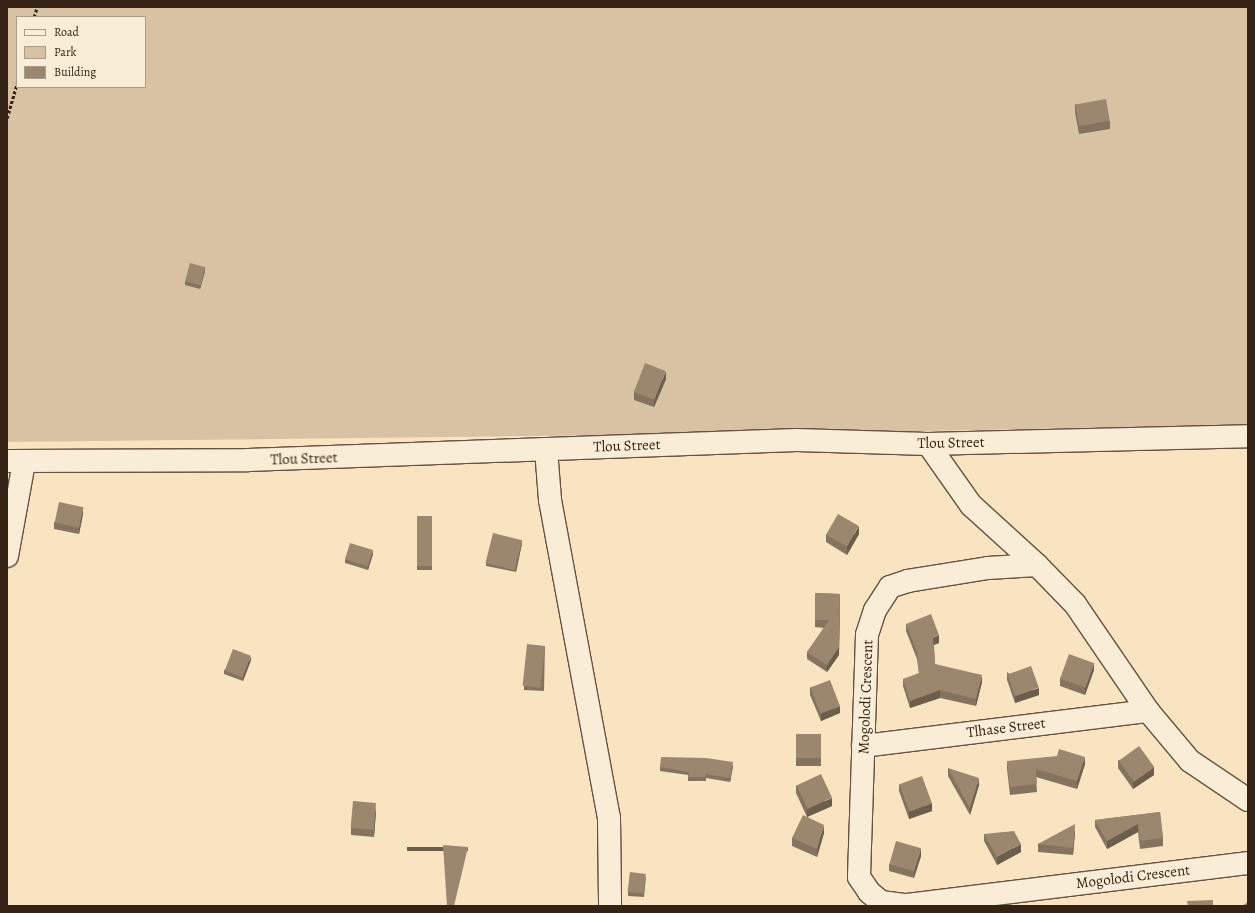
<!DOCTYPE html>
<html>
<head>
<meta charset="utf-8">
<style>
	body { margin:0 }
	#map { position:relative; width:1255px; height:913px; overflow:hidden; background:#f8e4c1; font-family:Alegreya,serif }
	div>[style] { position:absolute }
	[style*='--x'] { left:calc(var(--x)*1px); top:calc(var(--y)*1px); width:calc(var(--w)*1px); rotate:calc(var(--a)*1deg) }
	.green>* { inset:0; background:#d7c3a4 }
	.path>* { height:2.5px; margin-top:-1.25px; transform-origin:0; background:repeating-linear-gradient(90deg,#342215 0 3px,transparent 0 5px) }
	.roads { filter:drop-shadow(1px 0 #655240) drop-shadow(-1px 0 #655240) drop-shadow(0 1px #655240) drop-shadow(0 -1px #655240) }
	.minor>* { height:22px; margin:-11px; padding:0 11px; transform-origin:11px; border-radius:11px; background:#faedd7 }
	.wall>* { inset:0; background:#84745f; transform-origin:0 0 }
	.shaded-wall>* { inset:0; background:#6c5e4d; transform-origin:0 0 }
	.building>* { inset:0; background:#9a876e; transform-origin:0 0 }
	span { translate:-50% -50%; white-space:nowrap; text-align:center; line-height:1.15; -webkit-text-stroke:4px #faedd7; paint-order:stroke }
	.street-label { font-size:15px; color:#342215 }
	.frame { position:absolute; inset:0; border:8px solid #342215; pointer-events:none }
	.legend { position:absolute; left:16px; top:16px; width:130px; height:72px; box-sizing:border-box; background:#faedd7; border:1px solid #ab9c89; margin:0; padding:5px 7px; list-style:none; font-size:12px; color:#342215 }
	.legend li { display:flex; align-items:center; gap:8px; height:20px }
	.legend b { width:20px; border:1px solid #ab9c89 }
</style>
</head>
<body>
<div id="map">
	<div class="green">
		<div style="clip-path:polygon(evenodd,7px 7px,1248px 7px,1248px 425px,806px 433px,7px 442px,7px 7px,17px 17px,145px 17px,145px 87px,17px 87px,17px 17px)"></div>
	</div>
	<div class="path">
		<div style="--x:34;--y:17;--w:10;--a:-73"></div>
		<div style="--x:7;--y:118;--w:36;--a:-74"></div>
	</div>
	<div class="roads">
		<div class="minor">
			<div style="--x:928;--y:444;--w:75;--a:54.8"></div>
			<div style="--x:971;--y:505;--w:89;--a:42.3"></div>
			<div style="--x:546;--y:449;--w:51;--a:85.5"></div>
			<div style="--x:550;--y:500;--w:323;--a:79.5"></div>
			<div style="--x:609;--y:818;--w:88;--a:89.3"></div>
			<div style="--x:7;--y:461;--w:241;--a:-0.2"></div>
			<div style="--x:248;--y:460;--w:549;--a:-2.09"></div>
			<div style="--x:797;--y:440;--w:131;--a:1.7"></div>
			<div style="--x:928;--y:444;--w:320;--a:-1.4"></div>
			<div style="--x:7;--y:556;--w:96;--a:-79.7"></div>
			<div style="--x:863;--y:746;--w:287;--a:-7"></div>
			<div style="--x:1248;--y:800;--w:70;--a:-146.1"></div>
			<div style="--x:1190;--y:761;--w:65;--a:-130"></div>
			<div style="--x:1148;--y:711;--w:130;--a:-124.3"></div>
			<div style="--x:1075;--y:604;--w:54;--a:-134.3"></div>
			<div style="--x:1037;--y:565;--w:49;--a:176.5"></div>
			<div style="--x:988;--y:568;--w:81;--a:170.8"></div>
			<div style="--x:908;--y:581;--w:19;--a:162"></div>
			<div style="--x:890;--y:587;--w:27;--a:123"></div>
			<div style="--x:875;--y:610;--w:26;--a:108"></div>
			<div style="--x:867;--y:635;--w:242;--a:91.9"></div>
			<div style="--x:859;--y:877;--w:18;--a:56"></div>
			<div style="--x:869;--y:892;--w:16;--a:40"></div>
			<div style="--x:881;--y:902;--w:25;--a:7"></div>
			<div style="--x:906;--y:905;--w:345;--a:-7"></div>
		</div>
	</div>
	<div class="wall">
		<div style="clip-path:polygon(1075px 104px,1110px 121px,1110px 129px,1079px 134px,1075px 112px)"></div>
		<div style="clip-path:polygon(205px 271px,200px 289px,185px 285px,185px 281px)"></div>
		<div style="clip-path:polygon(666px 379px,654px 407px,634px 400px,634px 392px)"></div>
		<div style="clip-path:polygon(83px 514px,79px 534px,54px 529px,54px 522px)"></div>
		<div style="left:417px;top:516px;width:15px;height:54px"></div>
		<div style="clip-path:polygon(859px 534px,847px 555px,826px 542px,826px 535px)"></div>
		<div style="clip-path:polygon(522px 543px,516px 572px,486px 566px,486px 563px)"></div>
		<div style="clip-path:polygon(373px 554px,368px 570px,345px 563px,345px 559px)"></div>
		<div style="clip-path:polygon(815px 593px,840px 594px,839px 655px,827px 672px,807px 659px,807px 652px,824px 628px,815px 627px)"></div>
		<div style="clip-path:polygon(906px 624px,939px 643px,934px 645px,935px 664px,982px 682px,976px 706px,940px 698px,910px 708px,903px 686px,903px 679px,919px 674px,917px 659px,906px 631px)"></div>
		<div style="clip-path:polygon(545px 646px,544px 691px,524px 690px,524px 686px)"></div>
		<div style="clip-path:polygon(251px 660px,243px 681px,224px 674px,224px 670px)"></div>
		<div style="clip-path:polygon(1094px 670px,1085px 695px,1060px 686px,1060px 678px)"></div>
		<div style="clip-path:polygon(1007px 672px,1039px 695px,1015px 703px,1007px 680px)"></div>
		<div style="clip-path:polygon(810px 687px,840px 713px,821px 721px,810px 695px)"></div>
		<div style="left:796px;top:734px;width:25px;height:32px"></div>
		<div style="clip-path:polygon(1118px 760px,1154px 775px,1133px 789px,1118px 768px)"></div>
		<div style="clip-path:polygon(1007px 761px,1085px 764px,1077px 789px,1036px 777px,1037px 792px,1010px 795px,1007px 769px)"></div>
		<div style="clip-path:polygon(733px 766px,730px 782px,706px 778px,706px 781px,688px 781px,688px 775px,660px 771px,660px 767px)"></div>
		<div style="clip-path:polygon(948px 768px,979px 785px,970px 815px,948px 776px)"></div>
		<div style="clip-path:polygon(899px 784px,932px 811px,909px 819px,899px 791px)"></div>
		<div style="clip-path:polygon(796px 785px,832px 806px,807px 817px,796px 793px)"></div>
		<div style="clip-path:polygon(376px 811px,374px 837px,351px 835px,351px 828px)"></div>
		<div style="clip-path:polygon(1160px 812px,1163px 838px,1163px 846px,1140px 849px,1138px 832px,1107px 849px,1095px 827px,1095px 820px)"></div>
		<div style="clip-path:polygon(1075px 832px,1073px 855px,1038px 852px,1038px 844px)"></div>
		<div style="clip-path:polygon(824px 833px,817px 857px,792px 846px,792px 838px)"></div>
		<div style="clip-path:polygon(984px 834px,1021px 852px,997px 865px,984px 841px)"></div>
		<div style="clip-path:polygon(921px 856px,914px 878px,889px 871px,889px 864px)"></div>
		<div style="clip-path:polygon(646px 877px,644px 897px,628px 896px,628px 892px)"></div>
	</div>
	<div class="shaded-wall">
		<div style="clip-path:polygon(205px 267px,205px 271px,200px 289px,200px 285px)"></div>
		<div style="clip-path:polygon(666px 371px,666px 379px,654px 407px,654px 400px)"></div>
		<div style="clip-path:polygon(83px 507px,83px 514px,79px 534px,79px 527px)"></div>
		<div style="clip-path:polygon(859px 526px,859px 534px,847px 555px,847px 547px)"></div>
		<div style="clip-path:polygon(522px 540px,522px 543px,516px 572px,516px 568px)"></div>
		<div style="clip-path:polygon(373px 550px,373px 554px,368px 570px,368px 567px)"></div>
		<div style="clip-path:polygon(840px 594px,839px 655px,827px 672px,827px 665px)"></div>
		<div style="clip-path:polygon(939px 635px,939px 643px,933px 645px,933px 638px)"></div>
		<div style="clip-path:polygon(251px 656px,251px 660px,243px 681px,243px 677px)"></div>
		<div style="clip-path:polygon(1094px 663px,1094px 670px,1085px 695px,1085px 687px)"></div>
		<div style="clip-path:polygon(982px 675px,982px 682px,976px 706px,976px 699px)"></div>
		<div style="clip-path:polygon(1039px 688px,1039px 695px,1015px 703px,1015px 696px)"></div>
		<div style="clip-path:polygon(940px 690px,940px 698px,910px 708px,910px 701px)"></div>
		<div style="clip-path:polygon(840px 706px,840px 713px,821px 721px,821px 713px)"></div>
		<div style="clip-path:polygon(1085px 757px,1085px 764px,1077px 789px,1077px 781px)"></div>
		<div style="clip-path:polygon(733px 762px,733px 766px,730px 782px,730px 778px)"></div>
		<div style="clip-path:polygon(1154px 767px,1154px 775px,1133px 789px,1133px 782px)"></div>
		<div style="clip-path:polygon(979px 778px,979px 785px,970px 815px,970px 808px)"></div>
		<div style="clip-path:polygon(832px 798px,832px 806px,807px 817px,807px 809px)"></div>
		<div style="clip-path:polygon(376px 803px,376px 811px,374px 837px,374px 830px)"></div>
		<div style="clip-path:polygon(932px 803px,932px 811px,909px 819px,909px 812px)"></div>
		<div style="clip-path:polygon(1075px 824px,1075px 832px,1073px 855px,1073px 848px)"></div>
		<div style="clip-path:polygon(1138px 824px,1138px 832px,1107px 849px,1107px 841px)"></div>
		<div style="clip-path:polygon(824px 825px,824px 833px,817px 857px,817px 849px)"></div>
		<div style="clip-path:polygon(1021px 844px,1021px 852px,997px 865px,997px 857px)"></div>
		<div style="left:468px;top:847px;width:4px;height:61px;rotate:90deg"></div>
		<div style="clip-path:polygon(921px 848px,921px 856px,914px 878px,914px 871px)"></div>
	</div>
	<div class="building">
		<div style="left:1106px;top:99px;width:22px;height:31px;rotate:80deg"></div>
		<div style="left:190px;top:263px;width:16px;height:19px;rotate:15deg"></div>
		<div style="left:645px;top:363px;width:22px;height:31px;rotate:21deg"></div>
		<div style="left:59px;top:502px;width:25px;height:21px;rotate:12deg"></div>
		<div style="left:838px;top:514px;width:24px;height:24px;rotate:30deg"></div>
		<div style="left:417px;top:516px;width:15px;height:50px"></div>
		<div style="left:493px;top:533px;width:30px;height:31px;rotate:14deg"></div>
		<div style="left:350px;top:543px;width:24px;height:17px;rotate:17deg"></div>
		<div style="clip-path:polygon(815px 593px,840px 594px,839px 647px,827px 665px,807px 652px,829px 620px,815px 620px)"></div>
		<div style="clip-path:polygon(931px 614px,939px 635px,933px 638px,935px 664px,982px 675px,976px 699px,940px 690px,910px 701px,903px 679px,919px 673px,917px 652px,906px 624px)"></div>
		<div style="left:527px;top:644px;width:18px;height:42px;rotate:6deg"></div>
		<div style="left:233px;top:649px;width:19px;height:23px;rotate:21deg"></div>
		<div style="left:1069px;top:654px;width:27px;height:26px;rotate:20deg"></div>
		<div style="left:1031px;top:666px;width:23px;height:25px;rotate:70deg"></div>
		<div style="left:830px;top:680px;width:28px;height:21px;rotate:69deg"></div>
		<div style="left:796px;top:734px;width:25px;height:24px"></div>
		<div style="left:1139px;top:746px;width:26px;height:25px;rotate:54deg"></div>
		<div style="clip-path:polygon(1059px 749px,1085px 757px,1077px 781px,1036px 769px,1037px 784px,1010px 787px,1007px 761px,1057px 756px)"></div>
		<div style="clip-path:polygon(661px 757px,706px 758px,733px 762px,730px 778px,706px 774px,706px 777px,688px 777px,689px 772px,660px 767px)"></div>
		<div style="clip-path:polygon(948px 768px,979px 778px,970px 808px)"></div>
		<div style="left:821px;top:774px;width:26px;height:27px;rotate:65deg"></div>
		<div style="left:922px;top:776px;width:29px;height:24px;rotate:70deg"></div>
		<div style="left:353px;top:801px;width:23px;height:27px;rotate:5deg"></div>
		<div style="clip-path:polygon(1160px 812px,1163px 838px,1140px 841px,1138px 824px,1107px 841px,1095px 820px)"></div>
		<div style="clip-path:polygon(803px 815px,824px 825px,817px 849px,792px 838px)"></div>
		<div style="clip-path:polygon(1075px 824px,1073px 848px,1038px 844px)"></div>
		<div style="clip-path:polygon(1014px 831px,1021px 844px,997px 857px,984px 834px)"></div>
		<div style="left:896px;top:841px;width:26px;height:24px;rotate:16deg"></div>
		<div style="clip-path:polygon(443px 845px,468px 847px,454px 906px,447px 906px)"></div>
		<div style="left:630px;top:872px;width:16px;height:20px;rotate:7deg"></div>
		<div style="clip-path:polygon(1213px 900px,1213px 906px,1188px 906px,1187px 901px)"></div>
		<div style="clip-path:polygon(1248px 902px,1248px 906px,1242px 906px)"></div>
	</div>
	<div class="street-label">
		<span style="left:951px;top:443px;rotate:-1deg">Tlou Street</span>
		<span style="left:627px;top:446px;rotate:-2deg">Tlou Street</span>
		<span style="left:304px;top:459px;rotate:-2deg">Tlou Street</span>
		<span style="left:866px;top:697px;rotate:-88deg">Mogolodi Crescent</span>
		<span style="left:1006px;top:728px;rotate:-7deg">Tlhase Street</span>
		<span style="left:1133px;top:877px;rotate:-7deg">Mogolodi Crescent</span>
	</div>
	<div class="frame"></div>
	<ul class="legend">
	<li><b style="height:5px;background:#faedd7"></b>Road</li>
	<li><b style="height:11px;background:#d7c3a4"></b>Park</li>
	<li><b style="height:11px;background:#9a876e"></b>Building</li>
	</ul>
</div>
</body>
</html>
